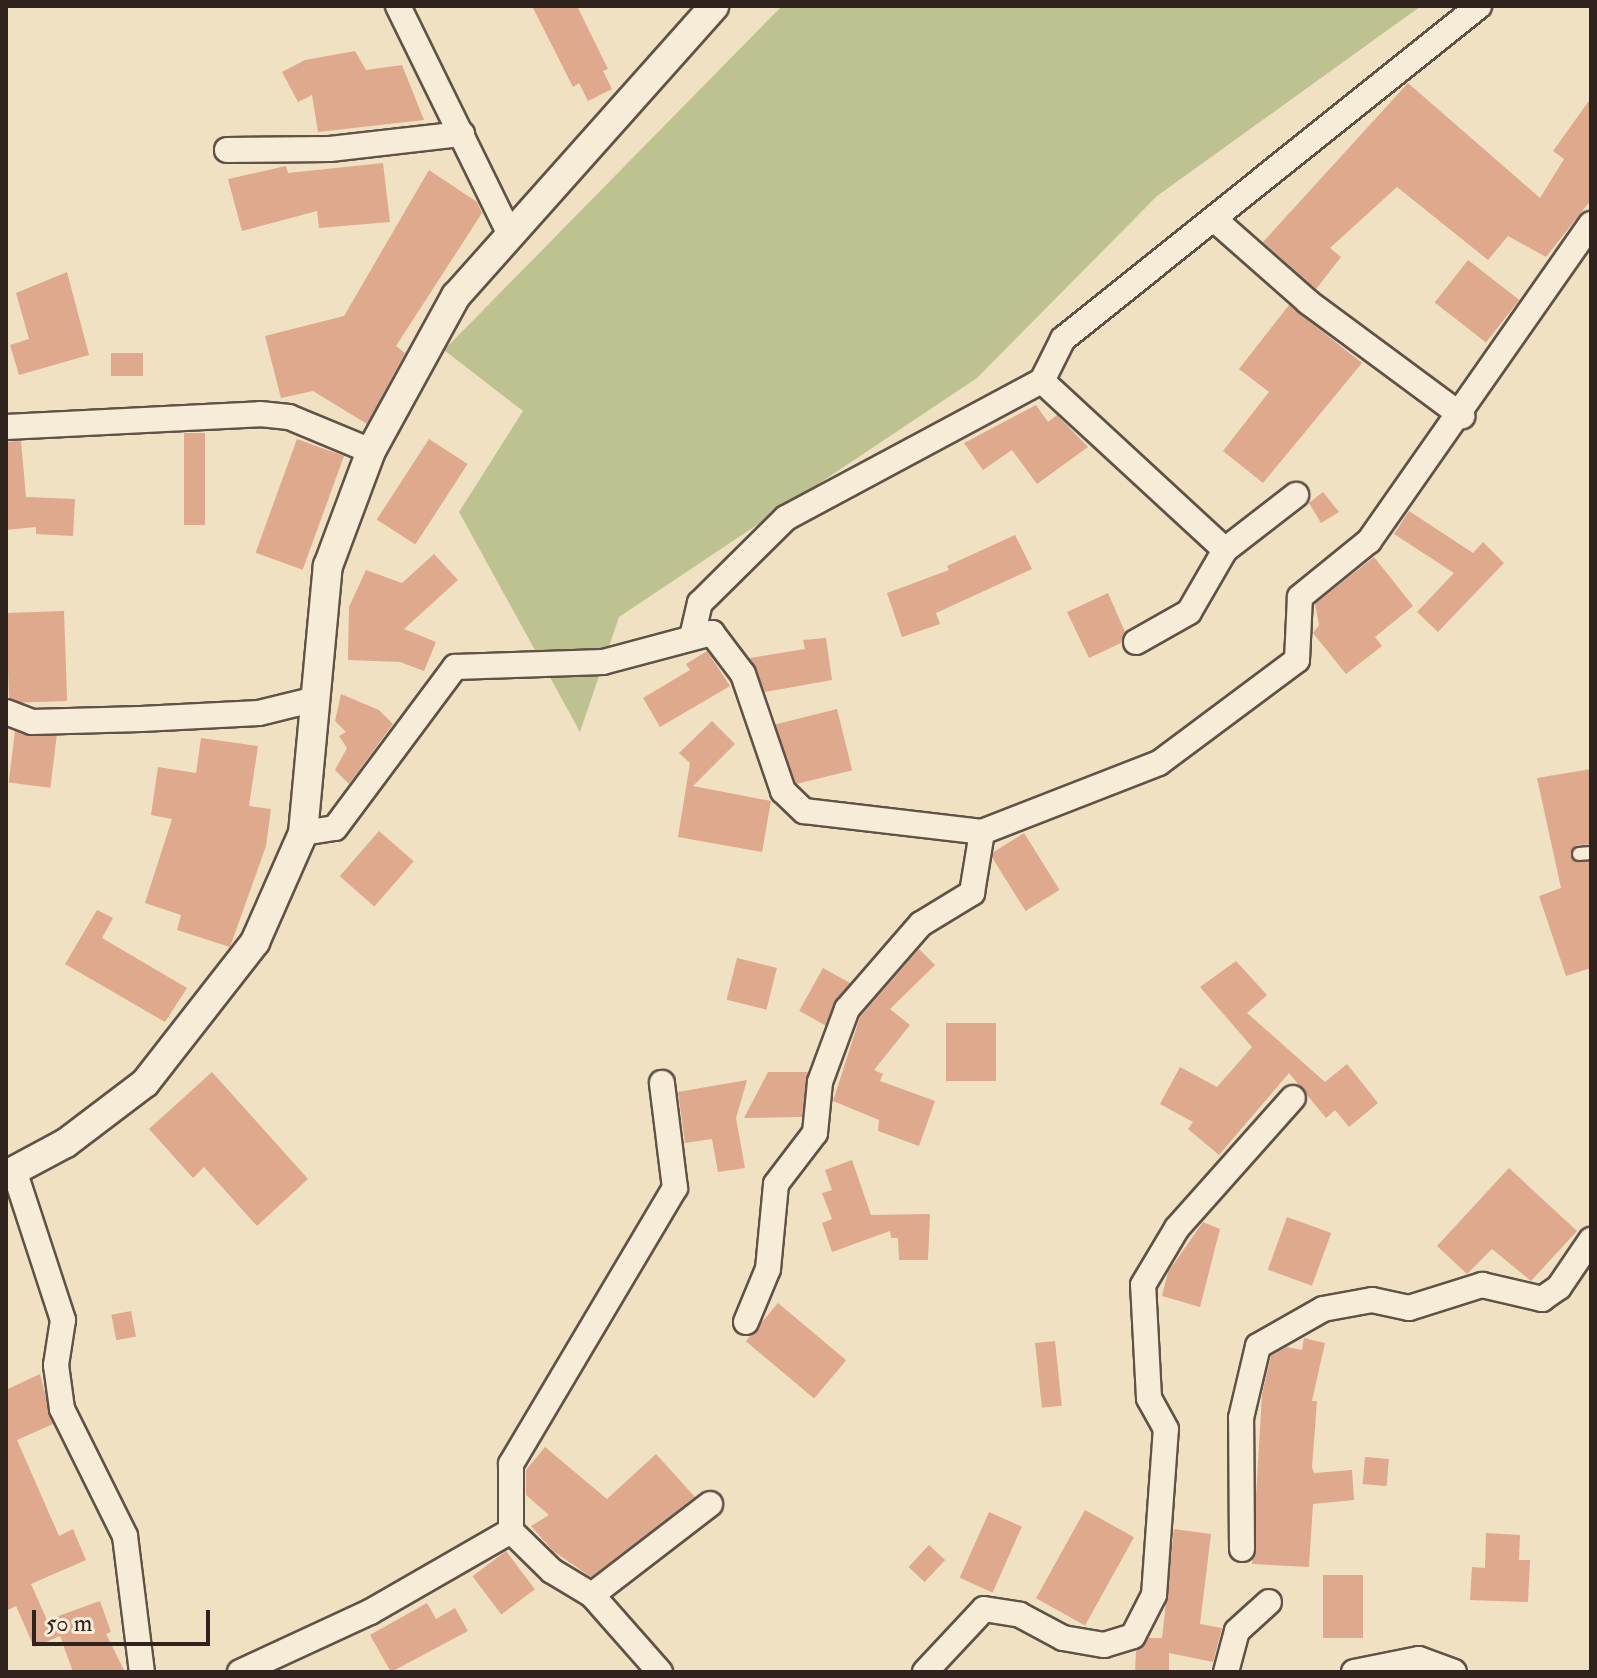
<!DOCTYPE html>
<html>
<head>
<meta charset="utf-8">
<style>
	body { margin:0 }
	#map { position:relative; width:1597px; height:1678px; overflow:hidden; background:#f1e1c3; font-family:"IM FELL Double Pica",serif }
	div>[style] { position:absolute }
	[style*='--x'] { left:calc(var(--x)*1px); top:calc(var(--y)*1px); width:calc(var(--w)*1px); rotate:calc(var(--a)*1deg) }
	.green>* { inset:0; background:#bec291 }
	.building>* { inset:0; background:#dea98d; transform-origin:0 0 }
	.roads { filter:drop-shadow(2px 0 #605247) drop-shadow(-2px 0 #605247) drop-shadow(0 2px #605247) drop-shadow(0 -2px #605247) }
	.service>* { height:12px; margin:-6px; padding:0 6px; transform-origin:6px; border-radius:6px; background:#f6ecd8 }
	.minor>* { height:24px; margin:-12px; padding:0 12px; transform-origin:12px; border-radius:12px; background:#f6ecd8 }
	.tertiary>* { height:28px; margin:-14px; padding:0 14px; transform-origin:14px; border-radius:14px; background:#f6ecd8 }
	span { translate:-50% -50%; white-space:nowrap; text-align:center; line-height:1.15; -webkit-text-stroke:6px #f6ecd8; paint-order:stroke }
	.frame { position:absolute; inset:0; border:8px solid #30231e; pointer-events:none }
	.scale { position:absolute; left:32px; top:1610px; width:178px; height:36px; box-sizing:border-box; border:4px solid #30231e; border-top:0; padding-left:10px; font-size:24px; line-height:28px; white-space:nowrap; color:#30231e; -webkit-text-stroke:6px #f6ecd8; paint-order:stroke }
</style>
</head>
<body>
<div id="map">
	<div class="green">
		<div style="clip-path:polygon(782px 6px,1421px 6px,1157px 196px,977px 378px,619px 617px,580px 732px,459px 512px,523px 411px,444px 350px)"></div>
	</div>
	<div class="building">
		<div style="clip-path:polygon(532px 6px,577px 6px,608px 69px,603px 71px,612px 89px,588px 101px,579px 83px,573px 87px)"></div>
		<div style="clip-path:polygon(355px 51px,366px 70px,402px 65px,424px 120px,318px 132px,312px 95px,298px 102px,282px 72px,305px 60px)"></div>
		<div style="clip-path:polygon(1408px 83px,1540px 198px,1564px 159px,1553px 151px,1591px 98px,1591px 200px,1546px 257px,1508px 236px,1488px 260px,1397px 187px,1330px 248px,1341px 257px,1316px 289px,1263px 242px)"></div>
		<div style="clip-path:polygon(383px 163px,390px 222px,319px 228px,317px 211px,242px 231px,228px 179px,286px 166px,288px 173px)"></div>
		<div style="clip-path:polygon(429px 170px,477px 202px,482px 213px,396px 346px,405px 353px,367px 424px,313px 391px,281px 398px,265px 336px,344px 316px)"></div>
		<div style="left:1468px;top:260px;width:65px;height:54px;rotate:38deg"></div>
		<div style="clip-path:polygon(67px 272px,89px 355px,19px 375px,10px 345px,29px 339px,16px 293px)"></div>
		<div style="clip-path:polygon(1289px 305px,1362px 363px,1263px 483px,1223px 451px,1269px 392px,1239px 369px)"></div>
		<div style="left:143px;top:353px;width:23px;height:32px;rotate:90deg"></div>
		<div style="clip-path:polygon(1036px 405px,1048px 422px,1057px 415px,1088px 447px,1037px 484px,1012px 450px,983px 470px,964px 443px)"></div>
		<div style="left:184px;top:433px;width:21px;height:92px"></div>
		<div style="left:297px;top:439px;width:50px;height:121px;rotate:20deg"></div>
		<div style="left:429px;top:439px;width:46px;height:96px;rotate:33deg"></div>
		<div style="clip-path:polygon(21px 441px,26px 497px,75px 499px,73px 536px,36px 534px,36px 527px,6px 530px,6px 442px)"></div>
		<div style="clip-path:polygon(1323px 492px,1339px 512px,1321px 523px,1309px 503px)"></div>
		<div style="clip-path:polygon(1409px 511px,1473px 553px,1483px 542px,1504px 563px,1438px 632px,1417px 612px,1454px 573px,1394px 534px)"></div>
		<div style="clip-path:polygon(1015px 535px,1032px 569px,936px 613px,940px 624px,902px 637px,887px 593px,949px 570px,947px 566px)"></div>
		<div style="clip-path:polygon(434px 554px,458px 580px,404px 629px,436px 642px,424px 671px,400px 662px,348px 660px,349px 607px,366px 570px,402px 583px)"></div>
		<div style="clip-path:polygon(1374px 557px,1413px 606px,1375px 637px,1382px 646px,1346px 674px,1313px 633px,1319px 625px,1315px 604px)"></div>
		<div style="clip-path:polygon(1108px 593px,1125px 632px,1121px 643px,1089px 658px,1067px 612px)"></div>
		<div style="left:64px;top:611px;width:90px;height:58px;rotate:88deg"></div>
		<div style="clip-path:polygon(826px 638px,832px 680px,765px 692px,750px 658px,805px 649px,803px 640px)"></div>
		<div style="clip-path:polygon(707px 651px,730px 686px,660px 727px,643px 698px,690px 670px,686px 664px)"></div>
		<div style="clip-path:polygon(341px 694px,379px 710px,393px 724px,349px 784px,335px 770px,347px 748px,339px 736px,346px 732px,335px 721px)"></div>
		<div style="left:837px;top:709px;width:63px;height:63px;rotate:76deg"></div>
		<div style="clip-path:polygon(712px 721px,735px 744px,693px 786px,771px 801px,762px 852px,678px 837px,690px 763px,679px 753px)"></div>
		<div style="left:15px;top:731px;width:42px;height:52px;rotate:7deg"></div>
		<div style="clip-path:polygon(201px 738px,258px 746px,249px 806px,271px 809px,266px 846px,230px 947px,177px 930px,181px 915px,145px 903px,172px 819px,151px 815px,158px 767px,196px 773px)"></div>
		<div style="clip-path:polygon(1591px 769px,1591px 844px,1575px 846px,1570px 854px,1576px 862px,1591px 862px,1591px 968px,1566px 976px,1539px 896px,1561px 888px,1537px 778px)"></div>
		<div style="left:379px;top:831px;width:46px;height:60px;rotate:41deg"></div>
		<div style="left:1024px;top:833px;width:67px;height:40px;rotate:58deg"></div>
		<div style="clip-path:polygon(97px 910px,113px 918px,102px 938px,187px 988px,165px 1022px,65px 964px)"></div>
		<div style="clip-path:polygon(919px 949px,935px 965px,890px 1009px,910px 1025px,874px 1070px,883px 1074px,880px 1081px,935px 1101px,919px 1146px,878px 1131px,879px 1120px,833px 1101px,860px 1017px)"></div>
		<div style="left:737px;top:958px;width:41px;height:43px;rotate:14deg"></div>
		<div style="clip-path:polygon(1236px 961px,1267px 995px,1247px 1013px,1325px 1082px,1347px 1064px,1378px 1103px,1349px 1127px,1335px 1110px,1326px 1118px,1289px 1073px,1219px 1155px,1188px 1129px,1193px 1122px,1160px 1104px,1180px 1067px,1217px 1087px,1252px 1047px,1200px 987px)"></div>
		<div style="left:823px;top:968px;width:31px;height:49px;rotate:29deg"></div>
		<div style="left:946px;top:1023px;width:50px;height:58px"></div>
		<div style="clip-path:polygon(212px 1072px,308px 1179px,257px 1226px,204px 1167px,193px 1178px,149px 1129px)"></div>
		<div style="clip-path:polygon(768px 1072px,808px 1072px,802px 1117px,744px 1118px)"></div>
		<div style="clip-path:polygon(747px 1080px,736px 1118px,745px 1168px,718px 1172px,712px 1139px,685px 1143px,678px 1092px)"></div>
		<div style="clip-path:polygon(852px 1160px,871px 1215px,930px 1214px,928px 1260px,899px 1260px,898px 1238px,891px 1238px,890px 1231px,832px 1252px,822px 1223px,832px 1219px,822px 1193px,832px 1190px,825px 1170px)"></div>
		<div style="clip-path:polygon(1509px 1168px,1577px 1231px,1531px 1281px,1492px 1249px,1467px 1274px,1437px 1246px)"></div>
		<div style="left:1287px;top:1217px;width:47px;height:56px;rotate:20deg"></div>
		<div style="clip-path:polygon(1203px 1222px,1220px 1229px,1200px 1307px,1162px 1296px,1168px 1272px)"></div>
		<div style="left:778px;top:1303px;width:89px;height:50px;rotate:40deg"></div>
		<div style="left:131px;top:1311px;width:26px;height:20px;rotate:79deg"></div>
		<div style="clip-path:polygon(1304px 1338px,1325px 1343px,1312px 1401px,1317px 1401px,1312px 1467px,1314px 1473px,1352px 1470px,1354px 1500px,1313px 1504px,1309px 1567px,1252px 1564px,1262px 1394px,1271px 1356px,1287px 1347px,1302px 1350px)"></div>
		<div style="left:1055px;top:1341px;width:65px;height:20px;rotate:84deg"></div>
		<div style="clip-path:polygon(40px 1374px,53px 1424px,17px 1440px,59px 1536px,73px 1529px,86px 1560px,31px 1584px,47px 1620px,100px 1601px,111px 1632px,106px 1634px,125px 1672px,73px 1672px,60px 1636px,34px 1647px,16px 1606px,6px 1611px,6px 1390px)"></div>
		<div style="clip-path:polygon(545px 1447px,607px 1499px,656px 1454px,695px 1497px,591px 1577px,553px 1551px,531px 1526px,549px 1515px,526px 1495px,526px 1470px)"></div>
		<div style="left:1365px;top:1457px;width:24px;height:27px;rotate:5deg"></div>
		<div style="left:1085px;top:1510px;width:56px;height:101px;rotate:29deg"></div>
		<div style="left:989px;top:1512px;width:36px;height:72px;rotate:24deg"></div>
		<div style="clip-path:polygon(1174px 1529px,1211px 1534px,1200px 1624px,1222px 1628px,1213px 1662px,1169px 1653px,1169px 1672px,1135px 1672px,1136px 1651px,1149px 1638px,1162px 1638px)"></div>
		<div style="clip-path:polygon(1486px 1533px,1520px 1535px,1519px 1560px,1530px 1560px,1528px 1602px,1470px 1600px,1472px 1567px,1485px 1568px)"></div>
		<div style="left:929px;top:1545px;width:22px;height:30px;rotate:43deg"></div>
		<div style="left:506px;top:1551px;width:48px;height:42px;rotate:53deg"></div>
		<div style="left:1323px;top:1575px;width:40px;height:63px"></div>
		<div style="clip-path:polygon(427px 1603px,436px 1619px,455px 1608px,468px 1631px,391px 1672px,370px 1635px)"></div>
	</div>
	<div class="roads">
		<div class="service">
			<div style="--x:1579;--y:854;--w:12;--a:-5"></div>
		</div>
		<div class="minor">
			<div style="--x:398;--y:6;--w:250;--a:63.9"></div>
			<div style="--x:227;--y:150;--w:103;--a:-0.6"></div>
			<div style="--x:330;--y:149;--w:133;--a:-6.5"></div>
			<div style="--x:1214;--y:219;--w:125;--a:41.4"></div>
			<div style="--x:1308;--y:302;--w:192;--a:36.5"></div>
			<div style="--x:1042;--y:381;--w:249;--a:42.7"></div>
			<div style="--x:6;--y:427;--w:254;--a:-2.9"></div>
			<div style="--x:260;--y:414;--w:29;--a:6"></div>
			<div style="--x:289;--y:417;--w:89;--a:22.5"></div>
			<div style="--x:692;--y:637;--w:35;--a:-77"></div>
			<div style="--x:700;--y:603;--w:121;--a:-44.7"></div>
			<div style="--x:786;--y:518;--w:290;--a:-28.2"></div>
			<div style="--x:1042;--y:381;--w:47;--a:-63.4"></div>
			<div style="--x:1063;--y:339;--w:533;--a:-38.68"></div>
			<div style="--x:1136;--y:642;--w:61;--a:-29.5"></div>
			<div style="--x:1189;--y:612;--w:72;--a:-59.9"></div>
			<div style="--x:1225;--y:550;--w:90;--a:-37.8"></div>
			<div style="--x:6;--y:712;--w:28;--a:21"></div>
			<div style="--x:32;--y:722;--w:109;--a:-1.6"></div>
			<div style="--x:141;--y:719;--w:118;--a:-2.9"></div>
			<div style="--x:259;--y:713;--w:59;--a:-13.8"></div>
			<div style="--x:303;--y:833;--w:32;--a:-9"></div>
			<div style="--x:335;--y:828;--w:201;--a:-53.3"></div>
			<div style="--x:455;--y:667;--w:148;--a:-1.9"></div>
			<div style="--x:603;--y:662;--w:113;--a:-14.9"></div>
			<div style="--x:712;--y:633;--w:51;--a:52.9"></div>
			<div style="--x:743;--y:674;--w:124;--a:71.1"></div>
			<div style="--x:783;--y:791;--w:29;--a:44"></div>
			<div style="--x:804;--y:811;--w:179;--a:6.7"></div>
			<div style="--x:982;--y:832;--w:190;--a:-21.3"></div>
			<div style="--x:1159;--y:763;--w:172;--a:-36.7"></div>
			<div style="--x:1297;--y:660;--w:63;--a:-87.3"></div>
			<div style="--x:1300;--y:597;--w:89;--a:-39.1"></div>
			<div style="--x:1369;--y:541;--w:387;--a:-55"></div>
			<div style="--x:14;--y:1170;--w:158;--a:71.9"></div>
			<div style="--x:63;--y:1320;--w:46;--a:98.8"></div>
			<div style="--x:56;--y:1365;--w:44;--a:82.2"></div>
			<div style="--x:62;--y:1409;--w:142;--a:63.6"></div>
			<div style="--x:125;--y:1536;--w:137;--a:82.9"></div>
			<div style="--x:746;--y:1322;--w:57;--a:-67.5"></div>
			<div style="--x:768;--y:1269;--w:85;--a:-84.6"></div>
			<div style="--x:776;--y:1184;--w:64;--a:-52.6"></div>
			<div style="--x:815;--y:1133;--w:51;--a:-84.4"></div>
			<div style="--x:820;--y:1082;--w:78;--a:-69.7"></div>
			<div style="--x:847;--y:1009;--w:113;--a:-49"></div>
			<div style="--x:921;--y:924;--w:60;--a:-31.3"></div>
			<div style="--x:972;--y:893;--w:62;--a:-80.7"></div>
			<div style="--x:511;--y:1531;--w:67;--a:-90"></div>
			<div style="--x:511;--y:1464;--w:321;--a:-59.3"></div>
			<div style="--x:675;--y:1188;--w:106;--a:-97.1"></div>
			<div style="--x:1242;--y:1549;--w:131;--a:-90.4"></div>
			<div style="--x:1241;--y:1418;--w:74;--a:-76.7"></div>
			<div style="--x:1258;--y:1346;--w:75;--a:-29.6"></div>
			<div style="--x:1323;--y:1309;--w:50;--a:-10.4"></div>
			<div style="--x:1372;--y:1300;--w:38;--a:12"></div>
			<div style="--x:1409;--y:1308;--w:77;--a:-17.5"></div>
			<div style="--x:1482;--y:1285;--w:62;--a:13.1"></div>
			<div style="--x:1542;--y:1299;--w:21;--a:-35"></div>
			<div style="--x:1559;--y:1287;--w:57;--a:-55.8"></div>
			<div style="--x:592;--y:1595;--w:149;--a:-37.6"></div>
			<div style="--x:240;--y:1672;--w:143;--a:-24.8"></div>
			<div style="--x:370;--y:1612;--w:163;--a:-29.9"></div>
			<div style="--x:511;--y:1531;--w:57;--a:44.3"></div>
			<div style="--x:552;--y:1571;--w:47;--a:31"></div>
			<div style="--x:592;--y:1595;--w:103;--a:48.6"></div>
			<div style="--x:925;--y:1672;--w:86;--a:-46.9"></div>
			<div style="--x:984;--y:1609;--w:36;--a:9"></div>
			<div style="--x:1020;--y:1615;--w:49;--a:28.1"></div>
			<div style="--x:1063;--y:1638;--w:42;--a:9.7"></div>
			<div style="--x:1104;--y:1645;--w:30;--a:-17"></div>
			<div style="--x:1133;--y:1636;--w:46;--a:-62.9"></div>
			<div style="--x:1154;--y:1595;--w:166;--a:-85.9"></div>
			<div style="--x:1166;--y:1429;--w:35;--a:-119"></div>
			<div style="--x:1149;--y:1398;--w:113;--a:-93"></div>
			<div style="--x:1143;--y:1285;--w:66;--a:-59.2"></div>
			<div style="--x:1177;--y:1228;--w:174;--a:-48.3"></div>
			<div style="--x:1226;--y:1672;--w:42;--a:-75"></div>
			<div style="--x:1237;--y:1631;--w:43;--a:-42.2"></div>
			<div style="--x:1354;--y:1672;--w:66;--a:-11.3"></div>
			<div style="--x:1419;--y:1659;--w:37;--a:20"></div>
		</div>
		<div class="tertiary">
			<div style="--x:6;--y:1175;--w:68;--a:-28.1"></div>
			<div style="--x:66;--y:1143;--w:99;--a:-37.2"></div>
			<div style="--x:145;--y:1083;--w:179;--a:-52"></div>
			<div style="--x:255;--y:942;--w:119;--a:-66.2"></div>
			<div style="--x:303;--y:833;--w:268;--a:-84.7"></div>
			<div style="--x:328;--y:566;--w:123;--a:-69.5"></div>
			<div style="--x:371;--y:451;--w:177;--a:-61.3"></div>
			<div style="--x:456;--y:296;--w:388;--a:-48.3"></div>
		</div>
	</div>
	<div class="frame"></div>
	<div class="scale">50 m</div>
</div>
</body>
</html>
